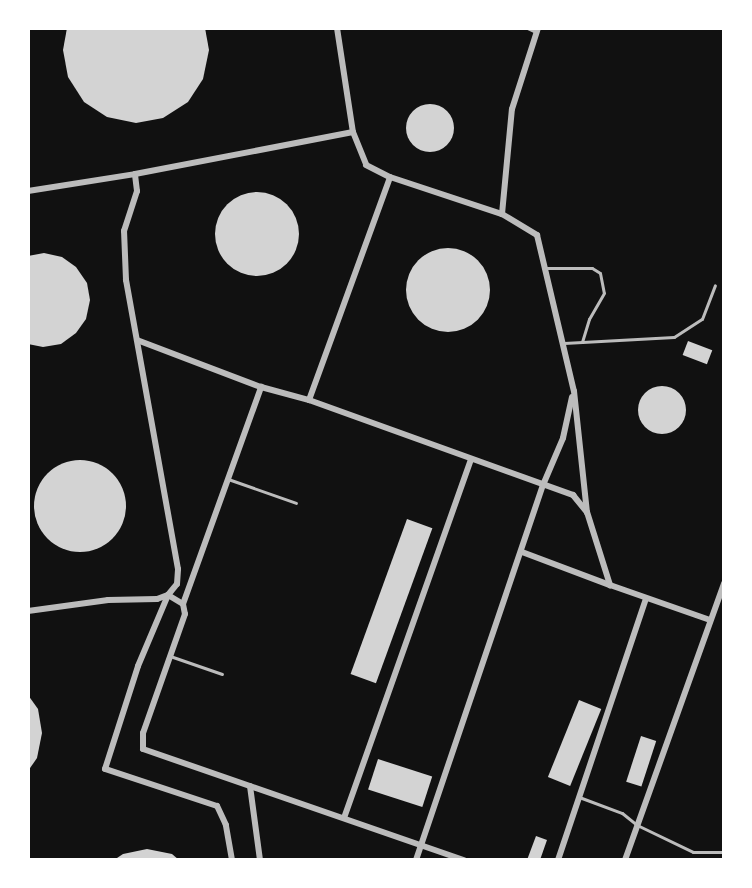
<!DOCTYPE html>
<html>
<head>
<meta charset="utf-8">
<style>
	body { margin:0 }
	#map { position:relative; width:752px; height:888px; overflow:hidden; background:#111; font-family:Roboto,sans-serif }
	div>[style] { position:absolute }
	[style*='--x'] { left:calc(var(--x)*1px); top:calc(var(--y)*1px); width:calc(var(--w)*1px); rotate:calc(var(--a)*1deg) }
	.building>* { inset:0; background:#d3d3d3; transform-origin:0 0 }
	.round { border-radius:50% }
	.service>* { height:3px; margin:-1.5px; padding:0 1.5px; transform-origin:1.5px; border-radius:1.5px; background:#bcbcbc }
	.minor>* { height:6px; margin:-3px; padding:0 3px; transform-origin:3px; border-radius:3px; background:#bcbcbc }
	span { translate:-50% -50%; white-space:nowrap; text-align:center; line-height:1.15; -webkit-text-stroke:4.5px #fff; paint-order:stroke }
	.frame { position:absolute; inset:0; border:30px solid #fff; pointer-events:none }
</style>
</head>
<body>
<div id="map">
	<div class="building">
		<div style="clip-path:polygon(67px 28px,205px 28px,209px 50px,203px 79px,188px 102px,163px 118px,136px 123px,107px 117px,84px 102px,68px 77px,63px 50px)"></div>
		<div class="round" style="left:406px;top:104px;width:48px;height:48px"></div>
		<div class="round" style="left:215px;top:192px;width:84px;height:84px"></div>
		<div class="round" style="left:406px;top:248px;width:84px;height:84px"></div>
		<div style="clip-path:polygon(44px 253px,62px 257px,76px 267px,87px 283px,90px 300px,86px 319px,76px 333px,61px 344px,43px 347px,28px 344px,28px 256px)"></div>
		<div style="left:688px;top:341px;width:26px;height:15px;rotate:21deg"></div>
		<div class="round" style="left:638px;top:386px;width:48px;height:48px"></div>
		<div class="round" style="left:34px;top:460px;width:92px;height:92px"></div>
		<div style="left:407px;top:519px;width:27px;height:165px;rotate:20deg"></div>
		<div style="clip-path:polygon(28px 695px,38px 709px,42px 733px,37px 758px,28px 771px)"></div>
		<div style="left:579px;top:700px;width:24px;height:83px;rotate:22deg"></div>
		<div style="left:641px;top:736px;width:16px;height:48px;rotate:18deg"></div>
		<div style="left:378px;top:759px;width:57px;height:32px;rotate:18deg"></div>
		<div style="clip-path:polygon(536px 836px,547px 840px,540px 860px,527px 860px)"></div>
		<div style="clip-path:polygon(147px 849px,172px 854px,179px 860px,114px 860px,123px 854px)"></div>
	</div>
	<div class="service">
		<div style="--x:527;--y:28;--w:10;--a:24"></div>
		<div style="--x:546;--y:268;--w:46;--a:0"></div>
		<div style="--x:592;--y:268;--w:9;--a:32"></div>
		<div style="--x:600;--y:273;--w:20;--a:79"></div>
		<div style="--x:604;--y:293;--w:30;--a:120"></div>
		<div style="--x:589;--y:319;--w:24;--a:107"></div>
		<div style="--x:564;--y:343;--w:110;--a:-3.1"></div>
		<div style="--x:674;--y:337;--w:33;--a:-33"></div>
		<div style="--x:702;--y:319;--w:36;--a:-69"></div>
		<div style="--x:228;--y:479;--w:72;--a:19.4"></div>
		<div style="--x:170;--y:656;--w:55;--a:19.1"></div>
		<div style="--x:579;--y:797;--w:46;--a:20.4"></div>
		<div style="--x:622;--y:813;--w:19;--a:39"></div>
		<div style="--x:637;--y:825;--w:62;--a:25.7"></div>
		<div style="--x:693;--y:852;--w:31;--a:0"></div>
	</div>
	<div class="minor">
		<div style="--x:337;--y:28;--w:105;--a:81.3"></div>
		<div style="--x:353;--y:132;--w:35;--a:68"></div>
		<div style="--x:366;--y:165;--w:27;--a:27"></div>
		<div style="--x:390;--y:177;--w:118;--a:18.3"></div>
		<div style="--x:502;--y:214;--w:41;--a:31"></div>
		<div style="--x:537;--y:235;--w:160;--a:76.7"></div>
		<div style="--x:574;--y:391;--w:122;--a:83.9"></div>
		<div style="--x:587;--y:512;--w:77;--a:72.5"></div>
		<div style="--x:610;--y:585;--w:106;--a:19.3"></div>
		<div style="--x:28;--y:191;--w:108;--a:-9"></div>
		<div style="--x:135;--y:174;--w:222;--a:-10.9"></div>
		<div style="--x:502;--y:214;--w:105;--a:-84.6"></div>
		<div style="--x:512;--y:109;--w:85;--a:-72.2"></div>
		<div style="--x:137;--y:340;--w:133;--a:20.8"></div>
		<div style="--x:261;--y:387;--w:50;--a:15.2"></div>
		<div style="--x:309;--y:400;--w:281;--a:19.8"></div>
		<div style="--x:573;--y:495;--w:22;--a:51"></div>
		<div style="--x:309;--y:400;--w:237;--a:-70"></div>
		<div style="--x:522;--y:552;--w:94;--a:20.6"></div>
		<div style="--x:183;--y:604;--w:10;--a:79"></div>
		<div style="--x:185;--y:614;--w:126;--a:109.4"></div>
		<div style="--x:143;--y:733;--w:16;--a:90"></div>
		<div style="--x:143;--y:749;--w:340;--a:19.1"></div>
		<div style="--x:28;--y:611;--w:81;--a:-7.8"></div>
		<div style="--x:108;--y:600;--w:49;--a:-1.2"></div>
		<div style="--x:157;--y:599;--w:12;--a:-20"></div>
		<div style="--x:168;--y:595;--w:14;--a:-51"></div>
		<div style="--x:177;--y:584;--w:15;--a:-86"></div>
		<div style="--x:178;--y:569;--w:294;--a:-100.2"></div>
		<div style="--x:126;--y:280;--w:49;--a:-92.3"></div>
		<div style="--x:124;--y:231;--w:42;--a:-72"></div>
		<div style="--x:137;--y:191;--w:17;--a:-97"></div>
		<div style="--x:250;--y:786;--w:75;--a:82.3"></div>
		<div style="--x:344;--y:818;--w:380;--a:-70.5"></div>
		<div style="--x:232;--y:860;--w:36;--a:-100"></div>
		<div style="--x:226;--y:825;--w:21;--a:-115"></div>
		<div style="--x:217;--y:806;--w:118;--a:-161.7"></div>
		<div style="--x:105;--y:769;--w:108;--a:-72.2"></div>
		<div style="--x:138;--y:666;--w:77;--a:-67.1"></div>
		<div style="--x:168;--y:595;--w:17;--a:31"></div>
		<div style="--x:183;--y:604;--w:231;--a:-70.2"></div>
		<div style="--x:416;--y:860;--w:396;--a:-71.3"></div>
		<div style="--x:543;--y:485;--w:51;--a:-66.9"></div>
		<div style="--x:563;--y:438;--w:42;--a:-77.6"></div>
		<div style="--x:558;--y:860;--w:275;--a:-71.4"></div>
		<div style="--x:625;--y:860;--w:294;--a:-70.3"></div>
	</div>
	<div class="frame"></div>
</div>
</body>
</html>
